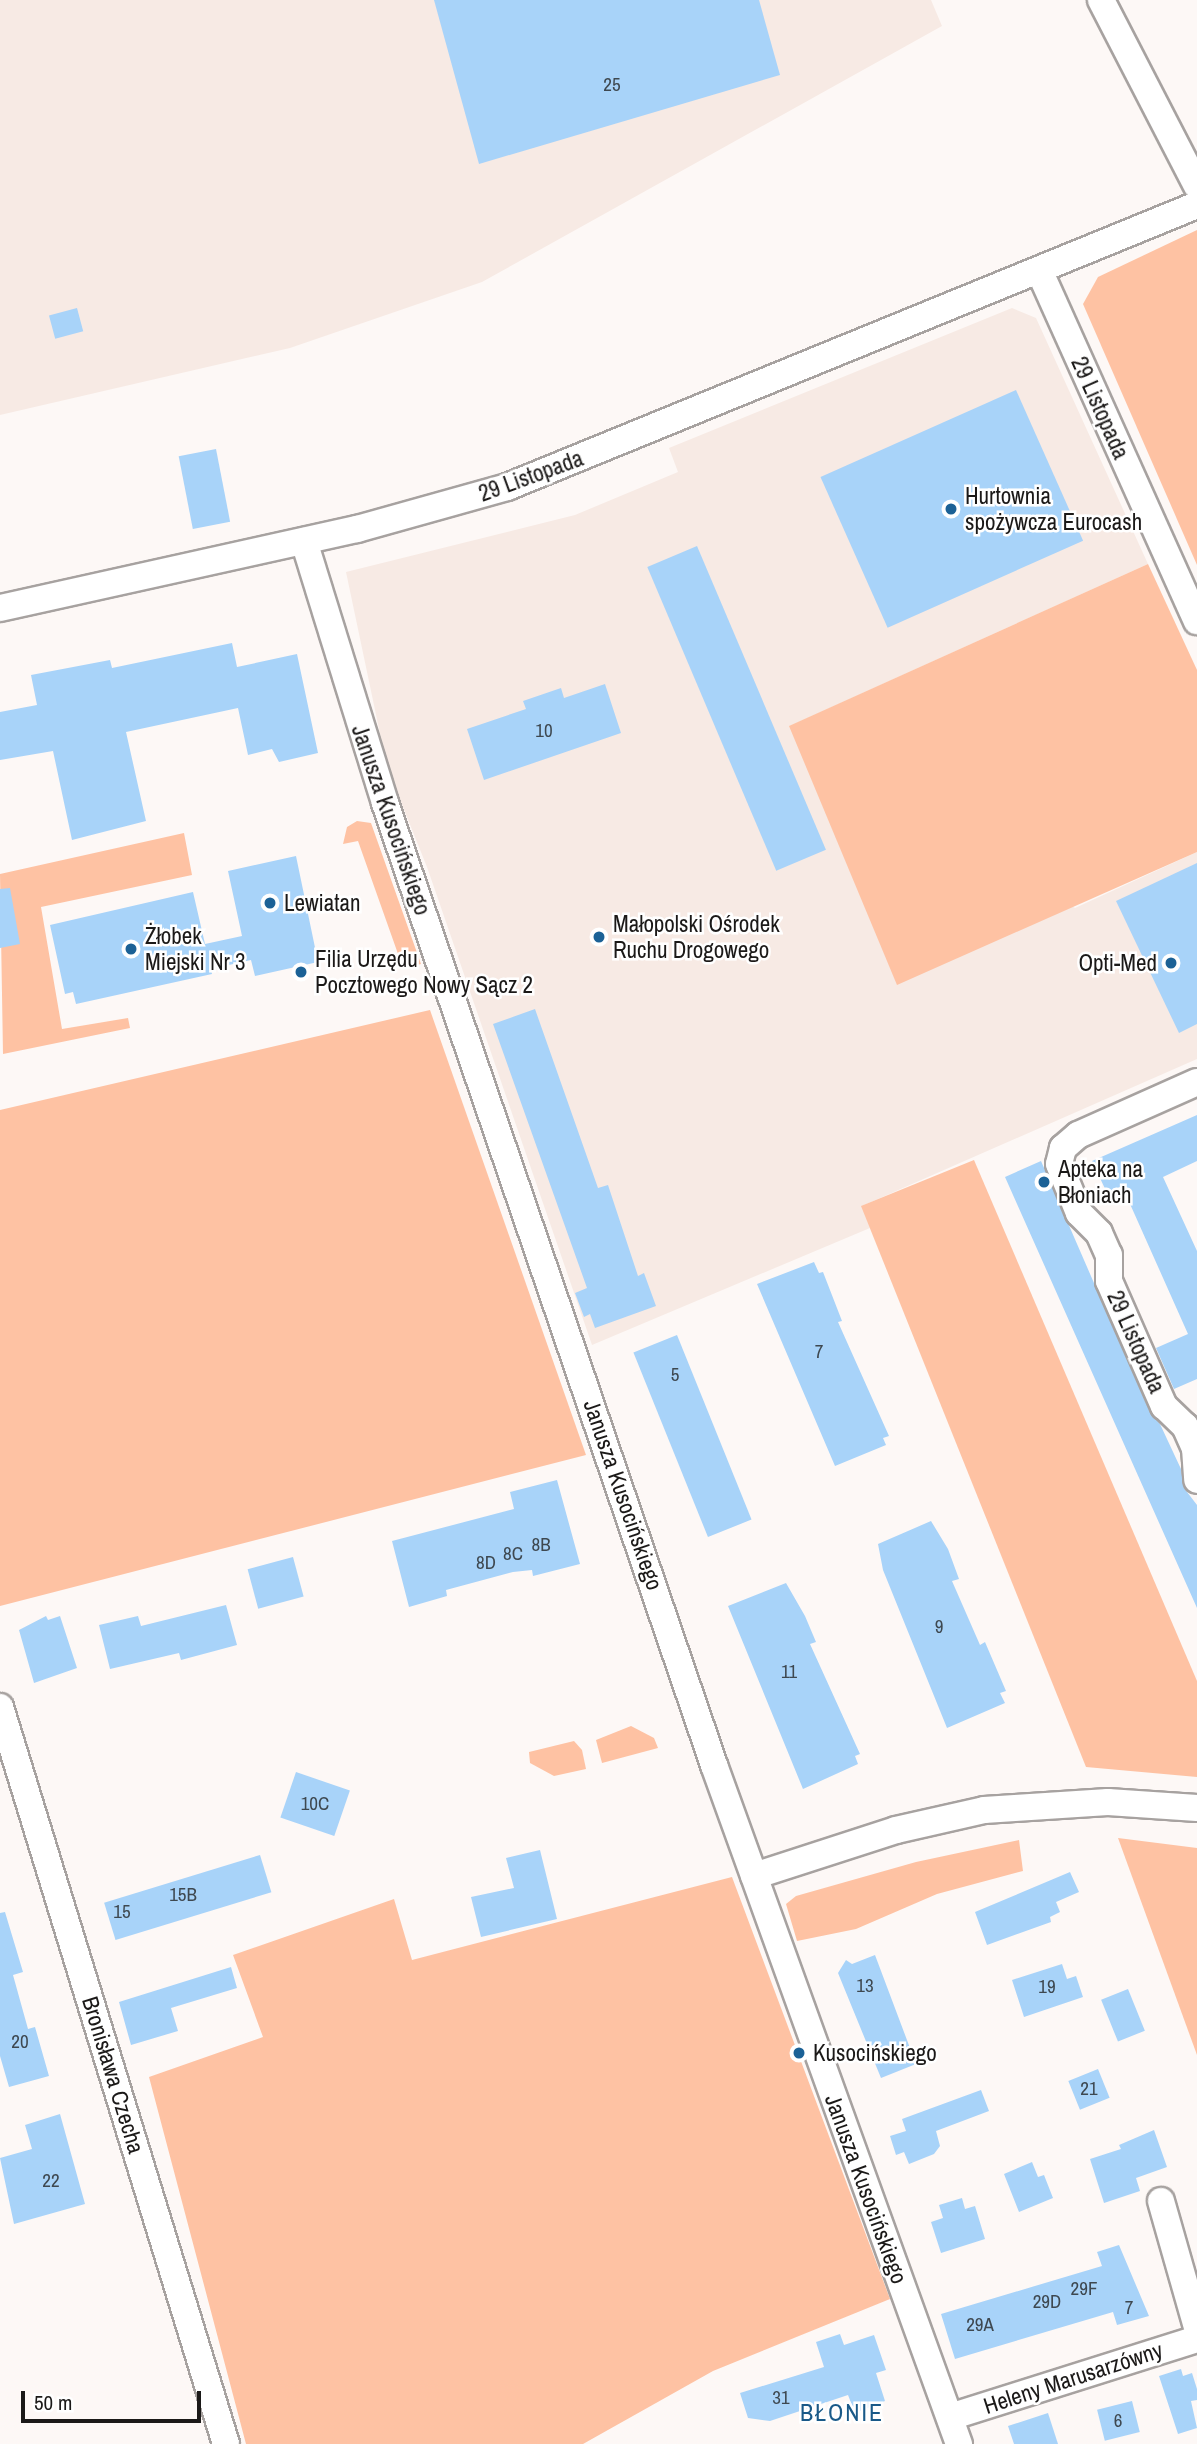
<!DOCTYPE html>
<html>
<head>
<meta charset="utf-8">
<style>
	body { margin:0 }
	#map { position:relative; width:1197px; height:2444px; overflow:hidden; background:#fdf8f6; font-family:"Archivo Narrow",sans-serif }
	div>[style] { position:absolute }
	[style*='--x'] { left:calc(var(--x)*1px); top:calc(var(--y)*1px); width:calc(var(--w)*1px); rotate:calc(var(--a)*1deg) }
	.built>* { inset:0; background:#f7eae4 }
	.green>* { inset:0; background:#fec2a3 }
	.building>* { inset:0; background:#a8d3f9; transform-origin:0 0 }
	.roads { filter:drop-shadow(2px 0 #a7a2a0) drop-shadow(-2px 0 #a7a2a0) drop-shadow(0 2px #a7a2a0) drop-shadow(0 -2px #a7a2a0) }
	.minor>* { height:26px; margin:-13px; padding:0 13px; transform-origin:13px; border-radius:13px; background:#fff }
	.dots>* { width:19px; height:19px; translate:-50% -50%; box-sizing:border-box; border:4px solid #fff; border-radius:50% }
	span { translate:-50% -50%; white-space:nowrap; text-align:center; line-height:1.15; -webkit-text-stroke:5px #fff; paint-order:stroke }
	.number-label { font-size:19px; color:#3e4850 }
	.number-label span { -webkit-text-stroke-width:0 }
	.street-label { font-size:23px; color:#1b1918 }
	.poi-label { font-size:23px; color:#1b1918 }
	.left { translate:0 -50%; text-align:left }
	.right { translate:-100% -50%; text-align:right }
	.neighbourhood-label { font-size:24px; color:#195988; letter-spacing:2px }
	.scale { position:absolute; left:21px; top:2391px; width:180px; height:32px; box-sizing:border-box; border:4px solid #1b1918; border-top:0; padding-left:9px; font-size:21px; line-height:24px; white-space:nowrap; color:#1b1918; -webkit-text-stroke:5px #fff; paint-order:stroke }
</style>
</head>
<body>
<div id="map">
	<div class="built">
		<div style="clip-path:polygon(0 0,931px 0,942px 26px,482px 282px,290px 348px,0 415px)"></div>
		<div style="clip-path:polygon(1012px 308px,1036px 318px,1148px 564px,790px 726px,1075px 908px,1197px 852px,1197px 1059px,862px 1206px,870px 1228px,592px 1345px,427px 867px,387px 767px,346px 572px,575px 515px,678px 472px,669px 448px)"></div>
	</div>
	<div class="green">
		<div style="clip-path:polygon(1197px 230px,1197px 565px,1083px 304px,1098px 277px)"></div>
		<div style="clip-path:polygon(1148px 564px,1197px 670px,1197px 852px,897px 985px,789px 726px)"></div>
		<div style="clip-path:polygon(357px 821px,371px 823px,421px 964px,403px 968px,358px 841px,343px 844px,347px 827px)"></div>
		<div style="clip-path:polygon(184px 833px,192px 875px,41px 907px,62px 1029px,128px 1018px,130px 1028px,3px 1054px,0 874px)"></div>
		<div style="clip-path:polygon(430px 1010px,586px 1455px,0 1606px,0 1110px)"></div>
		<div style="clip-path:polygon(974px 1160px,1197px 1681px,1197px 1777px,1086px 1767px,861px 1206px)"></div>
		<div style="clip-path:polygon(631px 1726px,654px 1738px,658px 1748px,602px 1763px,596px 1740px)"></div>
		<div style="clip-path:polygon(574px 1741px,582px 1750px,586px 1769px,554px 1776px,530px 1763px,529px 1752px)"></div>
		<div style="clip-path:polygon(1118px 1838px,1197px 1848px,1197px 2055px)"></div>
		<div style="clip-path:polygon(1019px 1840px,1023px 1871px,937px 1894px,856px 1929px,797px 1941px,786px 1904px,796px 1896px,916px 1862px)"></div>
		<div style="clip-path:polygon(732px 1877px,890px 2299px,713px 2371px,583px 2444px,246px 2444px,149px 2077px,263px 2037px,233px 1955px,394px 1899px,412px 1960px)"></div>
	</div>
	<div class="building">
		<div style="clip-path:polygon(434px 0,759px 0,780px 75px,479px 164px)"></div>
		<div style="left:77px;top:308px;width:24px;height:29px;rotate:75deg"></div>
		<div style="left:1016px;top:390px;width:165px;height:214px;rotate:66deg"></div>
		<div style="left:216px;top:449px;width:74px;height:38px;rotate:79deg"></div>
		<div style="left:697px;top:546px;width:330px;height:54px;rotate:67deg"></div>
		<div style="clip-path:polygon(232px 643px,237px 667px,297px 654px,318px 753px,279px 762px,272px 749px,248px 755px,238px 708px,126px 732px,146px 821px,72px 840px,53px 751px,0 760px,0 712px,37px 705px,31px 675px,110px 660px,112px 668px)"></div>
		<div style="clip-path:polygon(605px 684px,621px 733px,484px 780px,467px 729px,526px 709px,523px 701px,561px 688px,564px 698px)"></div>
		<div style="clip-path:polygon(296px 856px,318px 962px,255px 976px,251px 960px,211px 969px,212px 974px,76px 1004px,73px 992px,65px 994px,50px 925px,193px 892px,205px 944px,242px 936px,228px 871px)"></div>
		<div style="clip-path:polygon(1197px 863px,1197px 1024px,1179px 1033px,1116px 901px)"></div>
		<div style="clip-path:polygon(10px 888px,20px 944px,0 948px,0 889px)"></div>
		<div style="clip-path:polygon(535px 1009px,598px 1188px,608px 1185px,638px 1276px,644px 1273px,656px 1306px,595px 1328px,590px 1314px,584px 1317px,575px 1293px,587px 1288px,493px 1024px)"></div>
		<div style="clip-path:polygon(1197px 1115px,1197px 1161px,1163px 1177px,1197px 1251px,1197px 1379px,1174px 1389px,1156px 1348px,1188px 1334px,1122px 1186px,1107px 1193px,1092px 1161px)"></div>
		<div style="clip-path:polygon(1041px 1161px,1150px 1412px,1160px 1424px,1181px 1469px,1184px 1488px,1197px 1505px,1197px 1608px,1005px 1177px)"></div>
		<div style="clip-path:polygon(814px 1262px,819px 1273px,823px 1272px,842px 1321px,838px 1322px,889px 1436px,883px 1438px,886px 1445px,835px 1466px,757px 1284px)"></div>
		<div style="left:677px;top:1335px;width:199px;height:47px;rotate:68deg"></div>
		<div style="clip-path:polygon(557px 1480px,580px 1564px,533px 1576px,532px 1570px,513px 1572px,446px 1590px,447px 1596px,409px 1607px,392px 1541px,514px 1509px,510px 1492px)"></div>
		<div style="clip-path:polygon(931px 1521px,948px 1549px,959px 1579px,952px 1581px,980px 1645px,985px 1642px,1006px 1691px,1000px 1693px,1005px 1703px,947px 1728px,883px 1570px,878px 1544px)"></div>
		<div style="left:293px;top:1557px;width:41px;height:47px;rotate:75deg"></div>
		<div style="clip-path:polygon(786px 1583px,805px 1616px,816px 1642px,810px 1644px,860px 1754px,855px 1756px,858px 1764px,803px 1789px,728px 1606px)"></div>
		<div style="clip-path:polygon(226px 1605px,237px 1645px,181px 1660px,179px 1653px,110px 1669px,99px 1625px,138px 1616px,141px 1626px)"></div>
		<div style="clip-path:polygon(46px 1616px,48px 1620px,60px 1616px,77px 1668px,34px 1683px,19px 1630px)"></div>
		<div style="left:296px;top:1772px;width:57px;height:48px;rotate:19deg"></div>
		<div style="clip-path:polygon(540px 1850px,557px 1919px,481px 1937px,471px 1897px,514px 1888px,506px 1858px)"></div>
		<div style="left:260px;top:1855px;width:39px;height:163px;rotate:73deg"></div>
		<div style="clip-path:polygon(1070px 1872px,1079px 1892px,1056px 1902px,1060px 1912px,1050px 1917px,1051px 1922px,987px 1945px,975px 1912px)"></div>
		<div style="clip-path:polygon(5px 1912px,23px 1972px,13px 1975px,28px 2029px,35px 2027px,49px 2076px,9px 2087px,0 2056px,0 1913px)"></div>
		<div style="clip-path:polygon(875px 1955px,916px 2064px,881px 2078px,838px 1973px,846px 1960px,852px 1964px)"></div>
		<div style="clip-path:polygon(1062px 1964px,1067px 1979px,1076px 1976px,1083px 1997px,1024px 2017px,1012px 1980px)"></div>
		<div style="clip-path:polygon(231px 1967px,237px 1988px,171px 2008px,178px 2031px,131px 2045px,119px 2002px)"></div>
		<div style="left:1128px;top:1989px;width:45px;height:29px;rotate:68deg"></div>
		<div style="left:1098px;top:2069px;width:31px;height:32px;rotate:68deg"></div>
		<div style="clip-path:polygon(981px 2090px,989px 2111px,936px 2131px,940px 2146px,934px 2154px,909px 2164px,904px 2152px,896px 2155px,890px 2136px,906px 2131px,902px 2119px)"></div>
		<div style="clip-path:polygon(60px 2114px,85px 2204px,14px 2224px,0 2158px,32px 2149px,25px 2125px)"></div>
		<div style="clip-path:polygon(1154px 2130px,1167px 2167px,1136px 2178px,1140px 2191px,1104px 2203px,1090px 2159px,1121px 2149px,1119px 2145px)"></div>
		<div style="clip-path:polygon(1032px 2162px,1038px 2177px,1044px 2175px,1053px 2198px,1019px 2212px,1004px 2174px)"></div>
		<div style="clip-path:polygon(962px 2198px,965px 2209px,975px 2206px,985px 2239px,941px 2253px,931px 2222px,943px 2218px,939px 2205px)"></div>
		<div style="clip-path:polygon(1119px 2245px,1149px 2316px,1117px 2325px,1113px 2312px,955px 2359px,941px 2314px,1102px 2266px,1097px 2252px)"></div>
		<div style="clip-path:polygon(840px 2334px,844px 2345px,874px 2335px,886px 2370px,876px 2373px,885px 2401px,855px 2413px,848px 2395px,770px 2421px,748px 2418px,740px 2393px,824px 2367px,816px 2342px)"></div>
		<div style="clip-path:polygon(1181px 2369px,1183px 2376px,1192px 2373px,1197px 2389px,1197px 2400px,1191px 2401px,1197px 2428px,1178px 2434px,1159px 2376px)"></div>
		<div style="left:1132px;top:2401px;width:32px;height:36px;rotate:76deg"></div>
		<div style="clip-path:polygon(1048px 2413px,1058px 2444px,1014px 2444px,1008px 2426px)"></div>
	</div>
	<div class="roads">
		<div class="minor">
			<div style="--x:1101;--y:0;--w:209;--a:62.7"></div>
			<div style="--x:1039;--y:270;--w:385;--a:65.8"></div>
			<div style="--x:304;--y:541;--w:274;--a:72.8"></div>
			<div style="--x:385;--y:803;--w:1017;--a:71.12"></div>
			<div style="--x:714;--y:1765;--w:722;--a:70.16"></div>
			<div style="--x:0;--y:608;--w:366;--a:-12.5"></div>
			<div style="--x:357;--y:529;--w:156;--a:-15.6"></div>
			<div style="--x:507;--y:487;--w:745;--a:-22.23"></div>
			<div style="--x:1197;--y:1082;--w:130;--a:156"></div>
			<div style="--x:1078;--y:1135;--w:20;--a:139"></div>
			<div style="--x:1063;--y:1148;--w:16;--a:104"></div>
			<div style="--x:1059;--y:1164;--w:53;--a:67.8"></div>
			<div style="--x:1079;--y:1213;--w:28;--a:45"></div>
			<div style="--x:1099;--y:1233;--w:24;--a:66"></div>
			<div style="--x:1109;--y:1255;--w:26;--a:90"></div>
			<div style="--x:1109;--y:1281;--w:137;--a:66.3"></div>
			<div style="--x:1164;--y:1406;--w:29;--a:44"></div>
			<div style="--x:1185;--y:1426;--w:24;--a:66"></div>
			<div style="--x:1195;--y:1448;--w:32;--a:86"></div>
			<div style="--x:0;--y:1707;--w:771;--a:72.95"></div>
			<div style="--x:754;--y:1876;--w:149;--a:-17.9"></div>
			<div style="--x:896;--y:1830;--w:90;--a:-12.8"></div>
			<div style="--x:984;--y:1810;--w:124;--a:-3.7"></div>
			<div style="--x:1108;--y:1802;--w:89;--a:3.9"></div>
			<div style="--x:1161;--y:2201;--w:131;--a:74.1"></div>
			<div style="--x:950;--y:2417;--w:259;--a:-17.5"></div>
		</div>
	</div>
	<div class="dots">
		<div style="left:951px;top:509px;background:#1b6196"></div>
		<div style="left:270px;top:903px;background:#1b6196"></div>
		<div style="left:599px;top:937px;background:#1b6196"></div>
		<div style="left:131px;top:949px;background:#1b6196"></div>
		<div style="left:1171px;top:963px;background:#1b6196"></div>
		<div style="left:301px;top:972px;background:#1b6196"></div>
		<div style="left:1044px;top:1182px;background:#1b6196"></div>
		<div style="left:799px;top:2053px;background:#1b6196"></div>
	</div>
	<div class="number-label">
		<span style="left:612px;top:85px">25</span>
		<span style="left:544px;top:731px">10</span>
		<span style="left:819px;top:1352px">7</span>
		<span style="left:675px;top:1375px">5</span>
		<span style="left:541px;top:1545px">8B</span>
		<span style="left:513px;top:1554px">8C</span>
		<span style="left:486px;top:1563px">8D</span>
		<span style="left:939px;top:1627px">9</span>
		<span style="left:789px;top:1672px">11</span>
		<span style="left:315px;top:1804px">10C</span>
		<span style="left:183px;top:1895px">15B</span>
		<span style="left:122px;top:1912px">15</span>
		<span style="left:865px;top:1986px">13</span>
		<span style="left:1047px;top:1987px">19</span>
		<span style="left:20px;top:2042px">20</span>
		<span style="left:1089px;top:2089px">21</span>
		<span style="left:51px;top:2181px">22</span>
		<span style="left:1084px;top:2289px">29F</span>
		<span style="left:1047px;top:2302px">29D</span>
		<span style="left:1129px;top:2308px">7</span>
		<span style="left:980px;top:2325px">29A</span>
		<span style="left:781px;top:2398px">31</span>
		<span style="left:1118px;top:2421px">6</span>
	</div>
	<div class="street-label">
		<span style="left:1100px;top:408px;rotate:66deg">29 Listopada</span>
		<span style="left:531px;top:476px;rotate:-20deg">29 Listopada</span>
		<span style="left:391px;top:820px;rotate:71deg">Janusza Kusocińskiego</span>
		<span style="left:1136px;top:1342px;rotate:66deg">29 Listopada</span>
		<span style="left:623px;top:1495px;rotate:71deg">Janusza Kusocińskiego</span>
		<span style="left:113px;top:2075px;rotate:73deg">Bronisława Czecha</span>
		<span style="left:866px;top:2189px;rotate:70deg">Janusza Kusocińskiego</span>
		<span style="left:1073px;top:2378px;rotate:-18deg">Heleny Marusarzówny</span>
	</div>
	<div class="poi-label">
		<span class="left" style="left:965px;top:509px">Hurtownia<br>spożywcza Eurocash</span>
		<span class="left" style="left:284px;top:903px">Lewiatan</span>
		<span class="left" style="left:613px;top:937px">Małopolski Ośrodek<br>Ruchu Drogowego</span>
		<span class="left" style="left:145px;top:949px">Żłobek<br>Miejski Nr 3</span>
		<span class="left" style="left:315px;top:972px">Filia Urzędu<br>Pocztowego Nowy Sącz 2</span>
		<span class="right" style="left:1157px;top:963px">Opti-Med</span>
		<span class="left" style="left:1058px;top:1182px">Apteka na<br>Błoniach</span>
		<span class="left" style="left:813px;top:2053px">Kusocińskiego</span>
	</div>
	<div class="neighbourhood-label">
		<span style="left:842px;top:2413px">BŁONIE</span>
	</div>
	<div class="scale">50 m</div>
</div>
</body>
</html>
